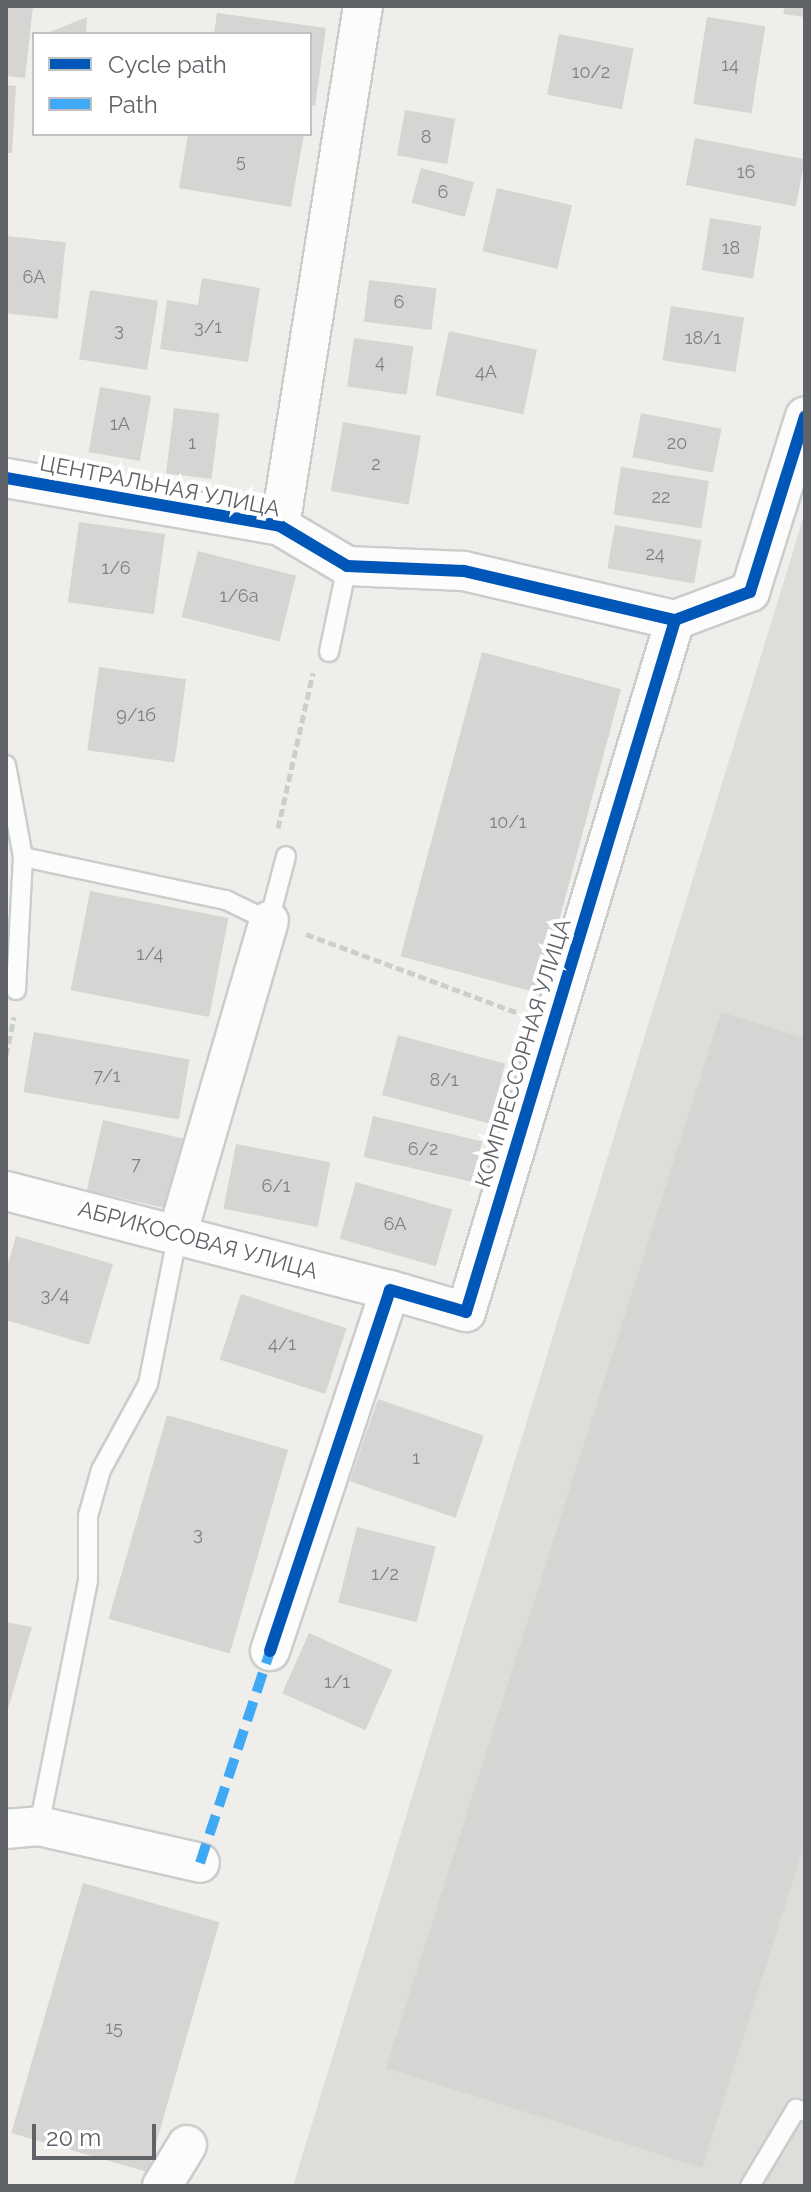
<!DOCTYPE html>
<html>
<head>
<meta charset="utf-8">
<style>
	body { margin:0 }
	#map { position:relative; width:811px; height:2192px; overflow:hidden; background:#efeeea; font-family:Raleway,sans-serif }
	div>[style] { position:absolute }
	[style*='--x'] { left:calc(var(--x)*1px); top:calc(var(--y)*1px); width:calc(var(--w)*1px); rotate:calc(var(--a)*1deg) }
	.industrial>* { inset:0; background:#dfddda }
	.building>* { inset:0; background:#d6d5d3; transform-origin:0 0 }
	.path>* { height:5px; margin-top:-2.5px; transform-origin:0; background:repeating-linear-gradient(90deg,#cacfcc 0 8px,transparent 0 12px) }
	.roads { filter:drop-shadow(2px 0 #cbcccc) drop-shadow(-2px 0 #cbcccc) drop-shadow(0 2px #cbcccc) drop-shadow(0 -2px #cbcccc) }
	.service>* { height:18px; margin:-9px; padding:0 9px; transform-origin:9px; border-radius:9px; background:#fdfcfc }
	.minor>* { height:38px; margin:-19px; padding:0 19px; transform-origin:19px; border-radius:19px; background:#fdfcfc }
	.quiet>* { height:10px; margin-top:-5px; transform-origin:0; background:repeating-linear-gradient(90deg,#3fa9f5 0 20px,transparent 0 30px) }
	.cycleway>* { height:12px; margin:-6px; padding:0 6px; transform-origin:6px; border-radius:6px; background:#0057b8 }
	span { translate:-50% -50%; white-space:nowrap; text-align:center; line-height:1.15; -webkit-text-stroke:8px #fff; paint-order:stroke }
	.number-label { font-size:18px; color:#7e8184 }
	.number-label span { -webkit-text-stroke-width:0 }
	.street-label { font-size:22px; color:#5f6368 }
	.frame { position:absolute; inset:0; border:8px solid #5f6368; pointer-events:none }
	.legend { position:absolute; left:32px; top:32px; width:280px; height:104px; box-sizing:border-box; background:#fff; border:2px solid #bfc1c3; margin:0; padding:10px 14px; list-style:none; font-size:24px; color:#5f6368 }
	.legend li { display:flex; align-items:center; gap:16px; height:40px }
	.legend b { width:40px; border:2px solid #bfc1c3 }
	.scale { position:absolute; left:32px; top:2124px; width:124px; height:36px; box-sizing:border-box; border:4px solid #5f6368; border-top:0; padding-left:10px; font-size:24px; line-height:28px; white-space:nowrap; color:#5f6368; -webkit-text-stroke:6px #fff; paint-order:stroke }
</style>
</head>
<body>
<div id="map">
	<div class="industrial">
		<div style="clip-path:polygon(805px 512px,805px 2186px,293px 2186px)"></div>
	</div>
	<div class="building">
		<div style="clip-path:polygon(6px 6px,33px 6px,25px 78px,6px 76px)"></div>
		<div style="clip-path:polygon(785px 6px,805px 6px,805px 17px,783px 14px)"></div>
		<div style="clip-path:polygon(217px 13px,326px 28px,315px 106px,310px 105px,310px 34px,214px 34px)"></div>
		<div style="clip-path:polygon(87px 17px,86px 34px,45px 34px)"></div>
		<div style="left:707px;top:17px;width:59px;height:88px;rotate:9deg"></div>
		<div style="left:559px;top:34px;width:76px;height:62px;rotate:11deg"></div>
		<div style="clip-path:polygon(6px 85px,16px 86px,12px 153px,6px 153px)"></div>
		<div style="left:405px;top:110px;width:51px;height:46px;rotate:10deg"></div>
		<div style="clip-path:polygon(188px 134px,304px 134px,291px 207px,179px 188px)"></div>
		<div style="left:695px;top:138px;width:112px;height:48px;rotate:11deg"></div>
		<div style="left:421px;top:168px;width:55px;height:36px;rotate:15deg"></div>
		<div style="left:497px;top:188px;width:77px;height:65px;rotate:13deg"></div>
		<div style="left:710px;top:218px;width:52px;height:53px;rotate:9deg"></div>
		<div style="left:6px;top:236px;width:60px;height:77px;rotate:6deg"></div>
		<div style="clip-path:polygon(202px 278px,260px 288px,248px 362px,160px 349px,167px 300px,198px 305px)"></div>
		<div style="left:369px;top:280px;width:68px;height:42px;rotate:7deg"></div>
		<div style="left:90px;top:290px;width:69px;height:70px;rotate:9deg"></div>
		<div style="left:671px;top:306px;width:74px;height:55px;rotate:9deg"></div>
		<div style="left:449px;top:331px;width:90px;height:66px;rotate:12deg"></div>
		<div style="left:354px;top:338px;width:60px;height:49px;rotate:8deg"></div>
		<div style="left:100px;top:387px;width:52px;height:66px;rotate:10deg"></div>
		<div style="left:174px;top:408px;width:46px;height:66px;rotate:7deg"></div>
		<div style="left:641px;top:413px;width:82px;height:45px;rotate:11deg"></div>
		<div style="left:343px;top:422px;width:79px;height:70px;rotate:10deg"></div>
		<div style="left:621px;top:467px;width:89px;height:48px;rotate:9deg"></div>
		<div style="left:79px;top:522px;width:87px;height:81px;rotate:8deg"></div>
		<div style="left:615px;top:525px;width:88px;height:44px;rotate:10deg"></div>
		<div style="left:198px;top:551px;width:101px;height:68px;rotate:14deg"></div>
		<div style="left:482px;top:652px;width:144px;height:315px;rotate:15deg"></div>
		<div style="left:99px;top:667px;width:88px;height:84px;rotate:8deg"></div>
		<div style="left:90px;top:891px;width:141px;height:101px;rotate:11deg"></div>
		<div style="clip-path:polygon(721px 1012px,805px 1038px,805px 1843px,702px 2168px,386px 2068px)"></div>
		<div style="left:34px;top:1032px;width:158px;height:61px;rotate:10deg"></div>
		<div style="left:398px;top:1035px;width:111px;height:62px;rotate:15deg"></div>
		<div style="left:373px;top:1116px;width:112px;height:42px;rotate:13deg"></div>
		<div style="left:103px;top:1120px;width:83px;height:72px;rotate:13deg"></div>
		<div style="left:236px;top:1144px;width:96px;height:66px;rotate:11deg"></div>
		<div style="left:356px;top:1182px;width:100px;height:59px;rotate:16deg"></div>
		<div style="clip-path:polygon(16px 1236px,113px 1264px,89px 1345px,6px 1320px,6px 1271px)"></div>
		<div style="left:241px;top:1294px;width:111px;height:69px;rotate:18deg"></div>
		<div style="left:378px;top:1399px;width:112px;height:87px;rotate:19deg"></div>
		<div style="left:167px;top:1415px;width:126px;height:212px;rotate:16deg"></div>
		<div style="left:357px;top:1527px;width:81px;height:78px;rotate:14deg"></div>
		<div style="clip-path:polygon(6px 1622px,32px 1627px,7px 1712px,6px 1712px)"></div>
		<div style="left:309px;top:1633px;width:91px;height:66px;rotate:24deg"></div>
		<div style="left:83px;top:1883px;width:142px;height:260px;rotate:16deg"></div>
	</div>
	<div class="path">
		<div style="--x:278;--y:828;--w:159;--a:-77.3"></div>
		<div style="--x:306;--y:934;--w:226;--a:20.4"></div>
		<div style="--x:6;--y:1055;--w:39;--a:-78"></div>
	</div>
	<div class="roads">
		<div class="service">
			<div style="--x:329;--y:652;--w:88;--a:-78.2"></div>
			<div style="--x:6;--y:765;--w:94;--a:79.5"></div>
			<div style="--x:23;--y:857;--w:208;--a:12"></div>
			<div style="--x:226;--y:900;--w:48;--a:26"></div>
			<div style="--x:269;--y:921;--w:67;--a:-75.3"></div>
			<div style="--x:16;--y:990;--w:133;--a:-87"></div>
			<div style="--x:39;--y:1826;--w:251;--a:-78.7"></div>
			<div style="--x:88;--y:1580;--w:64;--a:-90"></div>
			<div style="--x:88;--y:1516;--w:48;--a:-74.2"></div>
			<div style="--x:101;--y:1470;--w:98;--a:-61.3"></div>
			<div style="--x:148;--y:1384;--w:155;--a:-78.8"></div>
			<div style="--x:750;--y:2186;--w:90;--a:-59.1"></div>
			<div style="--x:796;--y:2109;--w:9;--a:18"></div>
		</div>
		<div class="minor">
			<div style="--x:6;--y:478;--w:278;--a:9.9"></div>
			<div style="--x:280;--y:526;--w:78;--a:30.8"></div>
			<div style="--x:347;--y:566;--w:117;--a:2.4"></div>
			<div style="--x:464;--y:571;--w:217;--a:13.1"></div>
			<div style="--x:280;--y:526;--w:527;--a:-80.93"></div>
			<div style="--x:6;--y:1191;--w:397;--a:14.5"></div>
			<div style="--x:178;--y:1232;--w:324;--a:-73.7"></div>
			<div style="--x:270;--y:1651;--w:380;--a:-71.6"></div>
			<div style="--x:390;--y:1290;--w:79;--a:16.1"></div>
			<div style="--x:466;--y:1312;--w:723;--a:-73.19"></div>
			<div style="--x:675;--y:620;--w:80;--a:-20.5"></div>
			<div style="--x:750;--y:592;--w:184;--a:-72.6"></div>
			<div style="--x:6;--y:1829;--w:33;--a:-5"></div>
			<div style="--x:39;--y:1826;--w:165;--a:12.9"></div>
			<div style="--x:162;--y:2186;--w:48;--a:-58.6"></div>
		</div>
	</div>
	<div class="quiet">
		<div style="--x:200;--y:1863;--w:223;--a:-71.7"></div>
	</div>
	<div class="cycleway">
		<div style="--x:6;--y:478;--w:278;--a:9.9"></div>
		<div style="--x:280;--y:526;--w:78;--a:30.8"></div>
		<div style="--x:347;--y:566;--w:117;--a:2.4"></div>
		<div style="--x:464;--y:571;--w:217;--a:13.1"></div>
		<div style="--x:270;--y:1651;--w:380;--a:-71.6"></div>
		<div style="--x:390;--y:1290;--w:79;--a:16.1"></div>
		<div style="--x:466;--y:1312;--w:723;--a:-73.19"></div>
		<div style="--x:675;--y:620;--w:80;--a:-20.5"></div>
		<div style="--x:750;--y:592;--w:184;--a:-72.6"></div>
	</div>
	<div class="number-label">
		<span style="left:730px;top:65px">14</span>
		<span style="left:591px;top:72px">10/2</span>
		<span style="left:426px;top:137px">8</span>
		<span style="left:241px;top:161px">5</span>
		<span style="left:746px;top:172px">16</span>
		<span style="left:443px;top:192px">6</span>
		<span style="left:731px;top:248px">18</span>
		<span style="left:34px;top:277px">6А</span>
		<span style="left:399px;top:302px">6</span>
		<span style="left:208px;top:327px">3/1</span>
		<span style="left:119px;top:330px">3</span>
		<span style="left:703px;top:338px">18/1</span>
		<span style="left:380px;top:362px">4</span>
		<span style="left:486px;top:372px">4А</span>
		<span style="left:120px;top:424px">1А</span>
		<span style="left:192px;top:443px">1</span>
		<span style="left:677px;top:443px">20</span>
		<span style="left:376px;top:464px">2</span>
		<span style="left:661px;top:497px">22</span>
		<span style="left:655px;top:554px">24</span>
		<span style="left:116px;top:568px">1/6</span>
		<span style="left:239px;top:596px">1/6а</span>
		<span style="left:136px;top:715px">9/1б</span>
		<span style="left:508px;top:822px">10/1</span>
		<span style="left:150px;top:954px">1/4</span>
		<span style="left:107px;top:1076px">7/1</span>
		<span style="left:444px;top:1080px">8/1</span>
		<span style="left:423px;top:1149px">6/2</span>
		<span style="left:136px;top:1164px">7</span>
		<span style="left:276px;top:1186px">6/1</span>
		<span style="left:395px;top:1224px">6А</span>
		<span style="left:55px;top:1295px">3/4</span>
		<span style="left:282px;top:1344px">4/1</span>
		<span style="left:416px;top:1458px">1</span>
		<span style="left:198px;top:1534px">3</span>
		<span style="left:385px;top:1574px">1/2</span>
		<span style="left:337px;top:1682px">1/1</span>
		<span style="left:114px;top:2028px">15</span>
	</div>
	<div class="street-label">
		<span style="left:160px;top:486px;rotate:11deg">ЦЕНТРАЛЬНАЯ УЛИЦА</span>
		<span style="left:523px;top:1053px;rotate:-73deg">КОМПРЕССОРНАЯ УЛИЦА</span>
		<span style="left:198px;top:1240px;rotate:15deg">АБРИКОСОВАЯ УЛИЦА</span>
	</div>
	<div class="frame"></div>
	<ul class="legend">
	<li><b style="height:10px;background:#0057b8"></b>Cycle path</li>
	<li><b style="height:10px;background:#3fa9f5"></b>Path</li>
	</ul>
	<div class="scale">20 m</div>
</div>
</body>
</html>
